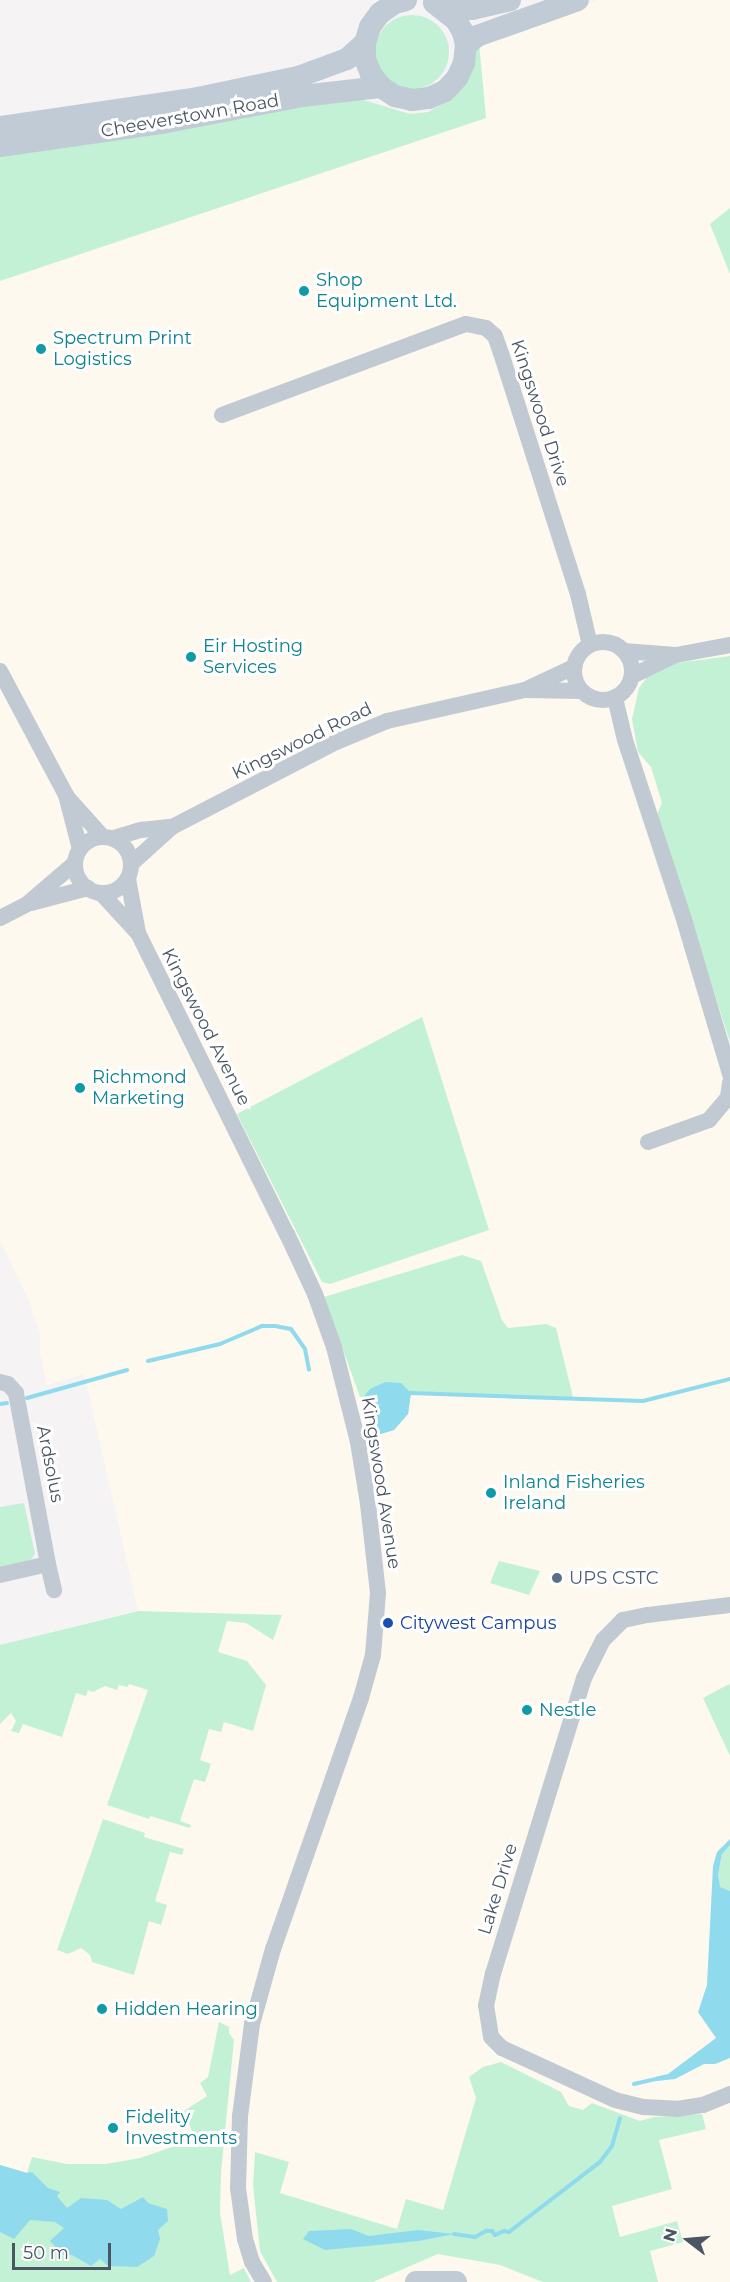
<!DOCTYPE html>
<html>
<head>
<meta charset="utf-8">
<style>
	body { margin:0 }
	#map { position:relative; width:730px; height:2282px; overflow:hidden; background:#f5f3f3; font-family:Montserrat,sans-serif }
	div>[style] { position:absolute }
	[style*='--x'] { left:calc(var(--x)*1px); top:calc(var(--y)*1px); width:calc(var(--w)*1px); rotate:calc(var(--a)*1deg) }
	.commercial>* { inset:0; background:#fdf9ef }
	.green>* { inset:0; background:#c3f1d5 }
	.round { border-radius:50% }
	.water>* { inset:0; background:#90daee }
	.stream>* { height:4px; margin:-2px; padding:0 2px; transform-origin:2px; border-radius:2px; background:#90daee }
	.minor>* { height:16px; margin:-8px; padding:0 8px; transform-origin:8px; border-radius:8px; background:#c1cad2 }
	.minor>.ring { margin:-8px; padding:0; box-sizing:content-box; background:none; border:16px solid #c1cad2; border-radius:50% }
	.secondary>* { height:22px; margin:-11px; padding:0 11px; transform-origin:11px; border-radius:11px; background:#c1cbd6 }
	.dots>* { width:16px; height:16px; translate:-50% -50%; box-sizing:border-box; border:3px solid #fff; border-radius:50% }
	span { translate:-50% -50%; white-space:nowrap; text-align:center; line-height:1.15; -webkit-text-stroke:6px #fff; paint-order:stroke }
	.street-label { font-size:18px; color:#4a5661 }
	.culture-label { font-size:18px; color:#0d838f }
	.left { translate:0 -50%; text-align:left }
	.service-label { font-size:18px; color:#4e5e75 }
	.transit-label { font-size:18px; color:#164399 }
	.north { position:absolute; left:658px; top:2210px; width:60px; height:60px; -webkit-text-stroke:4px #fff; paint-order:stroke; rotate:286deg; font-size:16px; font-weight:700; line-height:24px; text-align:center; color:#4a5661 }
	.north::after { content:''; display:block; margin:auto; width:21px; height:27px; background:#4a5661; clip-path:polygon(50% 0,100% 100%,50% 72%,0 100%) }
	.scale { position:absolute; left:12px; top:2243px; width:99px; height:27px; box-sizing:border-box; border:3px solid #4a5661; border-top:0; padding-left:8px; font-size:18px; line-height:21px; white-space:nowrap; color:#4a5661; -webkit-text-stroke:4px #fff; paint-order:stroke }
</style>
</head>
<body>
<div id="map">
	<div class="commercial">
		<div style="clip-path:polygon(599px 0,730px 0,730px 208px,710px 224px,730px 274px,730px 2282px,0 2282px,0 1645px,138px 1610px,84px 1374px,47px 1385px,40px 1353px,40px 1335px,29px 1301px,0 1240px,0 281px,486px 118px,479px 43px)"></div>
	</div>
	<div class="green">
		<div class="round" style="left:375px;top:15px;width:74px;height:74px"></div>
		<div style="clip-path:polygon(479px 43px,486px 118px,0 281px,0 152px,317px 100px,360px 99px,410px 114px,428px 112px,448px 101px)"></div>
		<div style="clip-path:polygon(730px 208px,730px 274px,710px 224px)"></div>
		<div style="clip-path:polygon(730px 656px,730px 1042px,657px 814px,662px 803px,651px 767px,638px 752px,632px 719px,639px 688px,650px 673px,669px 664px)"></div>
		<div style="clip-path:polygon(422px 1017px,489px 1230px,330px 1284px,322px 1282px,237px 1114px)"></div>
		<div style="clip-path:polygon(462px 1255px,481px 1261px,502px 1320px,508px 1328px,546px 1324px,556px 1328px,573px 1397px,411px 1393px,408px 1414px,394px 1430px,374px 1436px,324px 1297px)"></div>
		<div style="clip-path:polygon(24px 1503px,35px 1554px,31px 1560px,0 1568px,0 1507px)"></div>
		<div style="clip-path:polygon(499px 1561px,540px 1571px,529px 1595px,490px 1583px)"></div>
		<div style="clip-path:polygon(138px 1611px,282px 1615px,273px 1640px,246px 1623px,227px 1621px,218px 1652px,247px 1661px,266px 1685px,253px 1731px,224px 1722px,221px 1732px,209px 1729px,200px 1760px,211px 1764px,205px 1782px,194px 1779px,180px 1821px,191px 1825px,190px 1828px,150px 1816px,149px 1819px,107px 1805px,148px 1690px,129px 1684px,128px 1687px,119px 1685px,117px 1690px,105px 1686px,93px 1692px,88px 1690px,86px 1696px,76px 1693px,62px 1737px,23px 1724px,19px 1733px,11px 1731px,16px 1721px,11px 1713px,0 1724px,0 1645px)"></div>
		<div style="clip-path:polygon(729px 1684px,730px 1686px,730px 1756px,703px 1698px)"></div>
		<div style="clip-path:polygon(103px 1819px,145px 1833px,144px 1837px,184px 1849px,182px 1855px,170px 1852px,155px 1901px,167px 1905px,161px 1925px,149px 1921px,134px 1975px,92px 1962px,90px 1955px,81px 1948px,68px 1954px,57px 1950px)"></div>
		<div style="clip-path:polygon(730px 1845px,730px 1891px,719px 1887px,718px 1875px,722px 1854px)"></div>
		<div style="clip-path:polygon(219px 2022px,229px 2027px,229px 2033px,234px 2040px,221px 2172px,220px 2213px,230px 2275px,244px 2268px,251px 2282px,0 2282px,0 2165px,27px 2173px,32px 2157px,67px 2164px,106px 2164px,140px 2158px,175px 2146px,194px 2136px,184px 2111px,207px 2096px,200px 2083px,208px 2077px)"></div>
		<div style="clip-path:polygon(501px 2062px,561px 2092px,569px 2106px,583px 2110px,592px 2103px,640px 2121px,654px 2117px,702px 2114px,706px 2129px,659px 2140px,672px 2189px,612px 2206px,620px 2237px,677px 2221px,683px 2242px,650px 2251px,658px 2282px,543px 2282px,500px 2265px,438px 2254px,373px 2282px,277px 2282px,260px 2251px,253px 2185px,255px 2152px,289px 2162px,280px 2193px,397px 2229px,406px 2199px,443px 2210px,476px 2098px,469px 2077px,483px 2067px)"></div>
	</div>
	<div class="water">
		<div style="clip-path:polygon(385px 1382px,401px 1383px,411px 1393px,408px 1414px,394px 1430px,374px 1436px,361px 1400px,370px 1389px)"></div>
		<div style="clip-path:polygon(730px 1839px,730px 1845px,722px 1854px,718px 1875px,720px 1887px,730px 1891px,730px 2058px,715px 2064px,704px 2064px,675px 2079px,657px 2081px,655px 2077px,668px 2074px,716px 2038px,698px 2012px,707px 1985px,713px 1866px,717px 1852px)"></div>
		<div style="clip-path:polygon(0 2165px,27px 2173px,32px 2172px,48px 2188px,60px 2192px,57px 2196px,67px 2208px,81px 2198px,107px 2200px,121px 2209px,143px 2197px,148px 2203px,167px 2209px,168px 2221px,158px 2230px,160px 2239px,154px 2256px,137px 2267px,108px 2266px,100px 2259px,91px 2266px,72px 2255px,63px 2255px,50px 2241px,64px 2228px,55px 2222px,30px 2220px,14px 2239px,0 2232px)"></div>
		<div style="clip-path:polygon(351px 2229px,369px 2236px,418px 2230px,454px 2234px,419px 2241px,325px 2250px,303px 2239px,309px 2231px)"></div>
	</div>
	<div class="stream">
		<div style="--x:148;--y:1361;--w:74;--a:-13.3"></div>
		<div style="--x:220;--y:1344;--w:46;--a:-23.2"></div>
		<div style="--x:262;--y:1326;--w:13;--a:0"></div>
		<div style="--x:275;--y:1326;--w:16;--a:11"></div>
		<div style="--x:291;--y:1329;--w:24;--a:55"></div>
		<div style="--x:305;--y:1349;--w:21;--a:79"></div>
		<div style="--x:407;--y:1395;--w:4;--a:-27"></div>
		<div style="--x:411;--y:1393;--w:232;--a:2"></div>
		<div style="--x:643;--y:1401;--w:90;--a:-14.2"></div>
		<div style="--x:27;--y:1398;--w:104;--a:-15.6"></div>
		<div style="--x:0;--y:1404;--w:7;--a:-8"></div>
		<div style="--x:634;--y:2084;--w:23;--a:-13"></div>
		<div style="--x:454;--y:2234;--w:21;--a:8"></div>
		<div style="--x:475;--y:2237;--w:13;--a:-29"></div>
		<div style="--x:486;--y:2231;--w:6;--a:0"></div>
		<div style="--x:492;--y:2231;--w:5;--a:53"></div>
		<div style="--x:495;--y:2235;--w:10;--a:-24"></div>
		<div style="--x:504;--y:2231;--w:5;--a:11"></div>
		<div style="--x:509;--y:2232;--w:115;--a:-37.6"></div>
		<div style="--x:600;--y:2162;--w:20;--a:-53"></div>
		<div style="--x:612;--y:2146;--w:29;--a:-74"></div>
	</div>
	<div class="minor">
		<div style="--x:222;--y:415;--w:260;--a:-20.5"></div>
		<div style="--x:466;--y:324;--w:20;--a:11"></div>
		<div style="--x:486;--y:328;--w:12;--a:42"></div>
		<div style="--x:495;--y:336;--w:18;--a:71"></div>
		<div style="--x:501;--y:353;--w:253;--a:72.3"></div>
		<div style="--x:578;--y:594;--w:52;--a:76.8"></div>
		<div class="ring" style="left:574px;top:642px;width:42px;height:42px"></div>
		<div style="--x:624;--y:651;--w:52;--a:4.4"></div>
		<div style="--x:676;--y:655;--w:55;--a:-10.5"></div>
		<div style="--x:0;--y:671;--w:140;--a:62"></div>
		<div style="--x:66;--y:795;--w:56;--a:75.5"></div>
		<div style="--x:632;--y:676;--w:48;--a:-26"></div>
		<div style="--x:529;--y:688;--w:50;--a:-25"></div>
		<div style="--x:615;--y:698;--w:43;--a:76.6"></div>
		<div style="--x:625;--y:740;--w:193;--a:71.8"></div>
		<div style="--x:685;--y:923;--w:158;--a:73.4"></div>
		<div style="--x:68;--y:798;--w:51;--a:48.2"></div>
		<div class="ring" style="left:75px;top:837px;width:40px;height:40px"></div>
		<div style="--x:114;--y:838;--w:28;--a:-17"></div>
		<div style="--x:141;--y:830;--w:31;--a:-6"></div>
		<div style="--x:132;--y:863;--w:54;--a:-42"></div>
		<div style="--x:172;--y:827;--w:185;--a:-27.4"></div>
		<div style="--x:336;--y:742;--w:55;--a:-22.4"></div>
		<div style="--x:387;--y:721;--w:141;--a:-12.7"></div>
		<div style="--x:525;--y:690;--w:56;--a:1"></div>
		<div style="--x:128;--y:879;--w:55;--a:79.5"></div>
		<div style="--x:138;--y:933;--w:336;--a:63.7"></div>
		<div style="--x:287;--y:1234;--w:66;--a:65"></div>
		<div style="--x:315;--y:1294;--w:56;--a:70.3"></div>
		<div style="--x:334;--y:1347;--w:98;--a:75.8"></div>
		<div style="--x:358;--y:1442;--w:63;--a:80.8"></div>
		<div style="--x:368;--y:1504;--w:90;--a:83.6"></div>
		<div style="--x:378;--y:1593;--w:62;--a:94.6"></div>
		<div style="--x:373;--y:1655;--w:45;--a:105.6"></div>
		<div style="--x:361;--y:1698;--w:266;--a:109.3"></div>
		<div style="--x:273;--y:1949;--w:78;--a:105.6"></div>
		<div style="--x:252;--y:2024;--w:94;--a:97.4"></div>
		<div style="--x:240;--y:2117;--w:71;--a:91.6"></div>
		<div style="--x:238;--y:2188;--w:51;--a:82.2"></div>
		<div style="--x:245;--y:2239;--w:24;--a:73"></div>
		<div style="--x:252;--y:2262;--w:23;--a:59"></div>
		<div style="--x:101;--y:893;--w:53;--a:47.3"></div>
		<div style="--x:31;--y:903;--w:59;--a:-14.7"></div>
		<div style="--x:0;--y:918;--w:30;--a:-27"></div>
		<div style="--x:27;--y:904;--w:63;--a:-40.5"></div>
		<div style="--x:648;--y:1142;--w:65;--a:-19.8"></div>
		<div style="--x:709;--y:1120;--w:30;--a:-50"></div>
		<div style="--x:728;--y:1097;--w:15;--a:-82"></div>
		<div style="--x:0;--y:1382;--w:8;--a:14"></div>
		<div style="--x:8;--y:1384;--w:12;--a:48"></div>
		<div style="--x:16;--y:1393;--w:174;--a:79.4"></div>
		<div style="--x:0;--y:1575;--w:49;--a:-12.9"></div>
		<div style="--x:48;--y:1564;--w:27;--a:77"></div>
		<div style="--x:730;--y:1605;--w:84;--a:173.1"></div>
		<div style="--x:647;--y:1615;--w:25;--a:168"></div>
		<div style="--x:623;--y:1620;--w:28;--a:135"></div>
		<div style="--x:603;--y:1640;--w:42;--a:116.6"></div>
		<div style="--x:584;--y:1678;--w:309;--a:107.1"></div>
		<div style="--x:493;--y:1973;--w:33;--a:102"></div>
		<div style="--x:486;--y:2005;--w:32;--a:81"></div>
		<div style="--x:491;--y:2037;--w:16;--a:45"></div>
		<div style="--x:502;--y:2048;--w:124;--a:24.7"></div>
		<div style="--x:615;--y:2100;--w:30;--a:14"></div>
		<div style="--x:644;--y:2107;--w:33;--a:3"></div>
		<div style="--x:677;--y:2109;--w:26;--a:-9"></div>
		<div style="--x:703;--y:2105;--w:29;--a:-22"></div>
	</div>
	<div class="secondary">
		<div style="--x:406;--y:0;--w:11;--a:165"></div>
		<div style="--x:395;--y:3;--w:18;--a:146"></div>
		<div style="--x:380;--y:13;--w:17;--a:126"></div>
		<div style="--x:370;--y:27;--w:17;--a:107"></div>
		<div style="--x:365;--y:43;--w:16;--a:90"></div>
		<div style="--x:365;--y:59;--w:16;--a:68"></div>
		<div style="--x:371;--y:74;--w:16;--a:52"></div>
		<div style="--x:381;--y:87;--w:17;--a:33"></div>
		<div style="--x:395;--y:96;--w:17;--a:13"></div>
		<div style="--x:412;--y:100;--w:17;--a:-7"></div>
		<div style="--x:429;--y:98;--w:17;--a:-24"></div>
		<div style="--x:445;--y:91;--w:18;--a:-47"></div>
		<div style="--x:457;--y:78;--w:17;--a:-65"></div>
		<div style="--x:464;--y:63;--w:18;--a:-84"></div>
		<div style="--x:466;--y:45;--w:13;--a:-103"></div>
		<div style="--x:463;--y:32;--w:14;--a:-120"></div>
		<div style="--x:456;--y:20;--w:28;--a:-142"></div>
		<div style="--x:438;--y:4;--w:14;--a:17"></div>
		<div style="--x:451;--y:8;--w:21;--a:3"></div>
		<div style="--x:472;--y:9;--w:39;--a:-13"></div>
		<div style="--x:466;--y:45;--w:14;--a:-39"></div>
		<div style="--x:477;--y:36;--w:107;--a:-19.6"></div>
		<div style="--x:0;--y:127;--w:200;--a:-8.3"></div>
		<div style="--x:198;--y:98;--w:102;--a:-11.9"></div>
		<div style="--x:298;--y:77;--w:52;--a:-20.2"></div>
		<div style="--x:347;--y:59;--w:24;--a:-42"></div>
		<div style="--x:0;--y:146;--w:164;--a:-8.1"></div>
		<div style="--x:162;--y:123;--w:143;--a:-10.9"></div>
		<div style="--x:302;--y:96;--w:80;--a:-6.5"></div>
		<div style="--x:416;--y:2282;--w:40;--a:0"></div>
	</div>
	<div class="dots">
		<div style="left:304px;top:291px;background:#0f9aa8"></div>
		<div style="left:41px;top:349px;background:#0f9aa8"></div>
		<div style="left:191px;top:657px;background:#0f9aa8"></div>
		<div style="left:80px;top:1088px;background:#0f9aa8"></div>
		<div style="left:491px;top:1493px;background:#0f9aa8"></div>
		<div style="left:557px;top:1578px;background:#5c6f8a"></div>
		<div style="left:388px;top:1623px;background:#1a4fb4"></div>
		<div style="left:527px;top:1710px;background:#0f9aa8"></div>
		<div style="left:102px;top:2009px;background:#0f9aa8"></div>
		<div style="left:113px;top:2128px;background:#0f9aa8"></div>
	</div>
	<div class="street-label">
		<span style="left:190px;top:116px;rotate:-10deg">Cheeverstown Road</span>
		<span style="left:540px;top:413px;rotate:72deg">Kingswood Drive</span>
		<span style="left:302px;top:741px;rotate:-26deg">Kingswood Road</span>
		<span style="left:206px;top:1027px;rotate:63deg">Kingswood Avenue</span>
		<span style="left:50px;top:1464px;rotate:79deg">Ardsolus</span>
		<span style="left:381px;top:1483px;rotate:81deg">Kingswood Avenue</span>
		<span style="left:498px;top:1889px;rotate:-73deg">Lake Drive</span>
	</div>
	<div class="culture-label">
		<span class="left" style="left:316px;top:291px">Shop<br>Equipment Ltd.</span>
		<span class="left" style="left:53px;top:349px">Spectrum Print<br>Logistics</span>
		<span class="left" style="left:203px;top:657px">Eir Hosting<br>Services</span>
		<span class="left" style="left:92px;top:1088px">Richmond<br>Marketing</span>
		<span class="left" style="left:503px;top:1493px">Inland Fisheries<br>Ireland</span>
		<span class="left" style="left:539px;top:1710px">Nestle</span>
		<span class="left" style="left:114px;top:2009px">Hidden Hearing</span>
		<span class="left" style="left:125px;top:2128px">Fidelity<br>Investments</span>
	</div>
	<div class="service-label">
		<span class="left" style="left:569px;top:1578px">UPS CSTC</span>
	</div>
	<div class="transit-label">
		<span class="left" style="left:400px;top:1623px">Citywest Campus</span>
	</div>
	<div class="north">N</div>
	<div class="scale">50 m</div>
</div>
</body>
</html>
